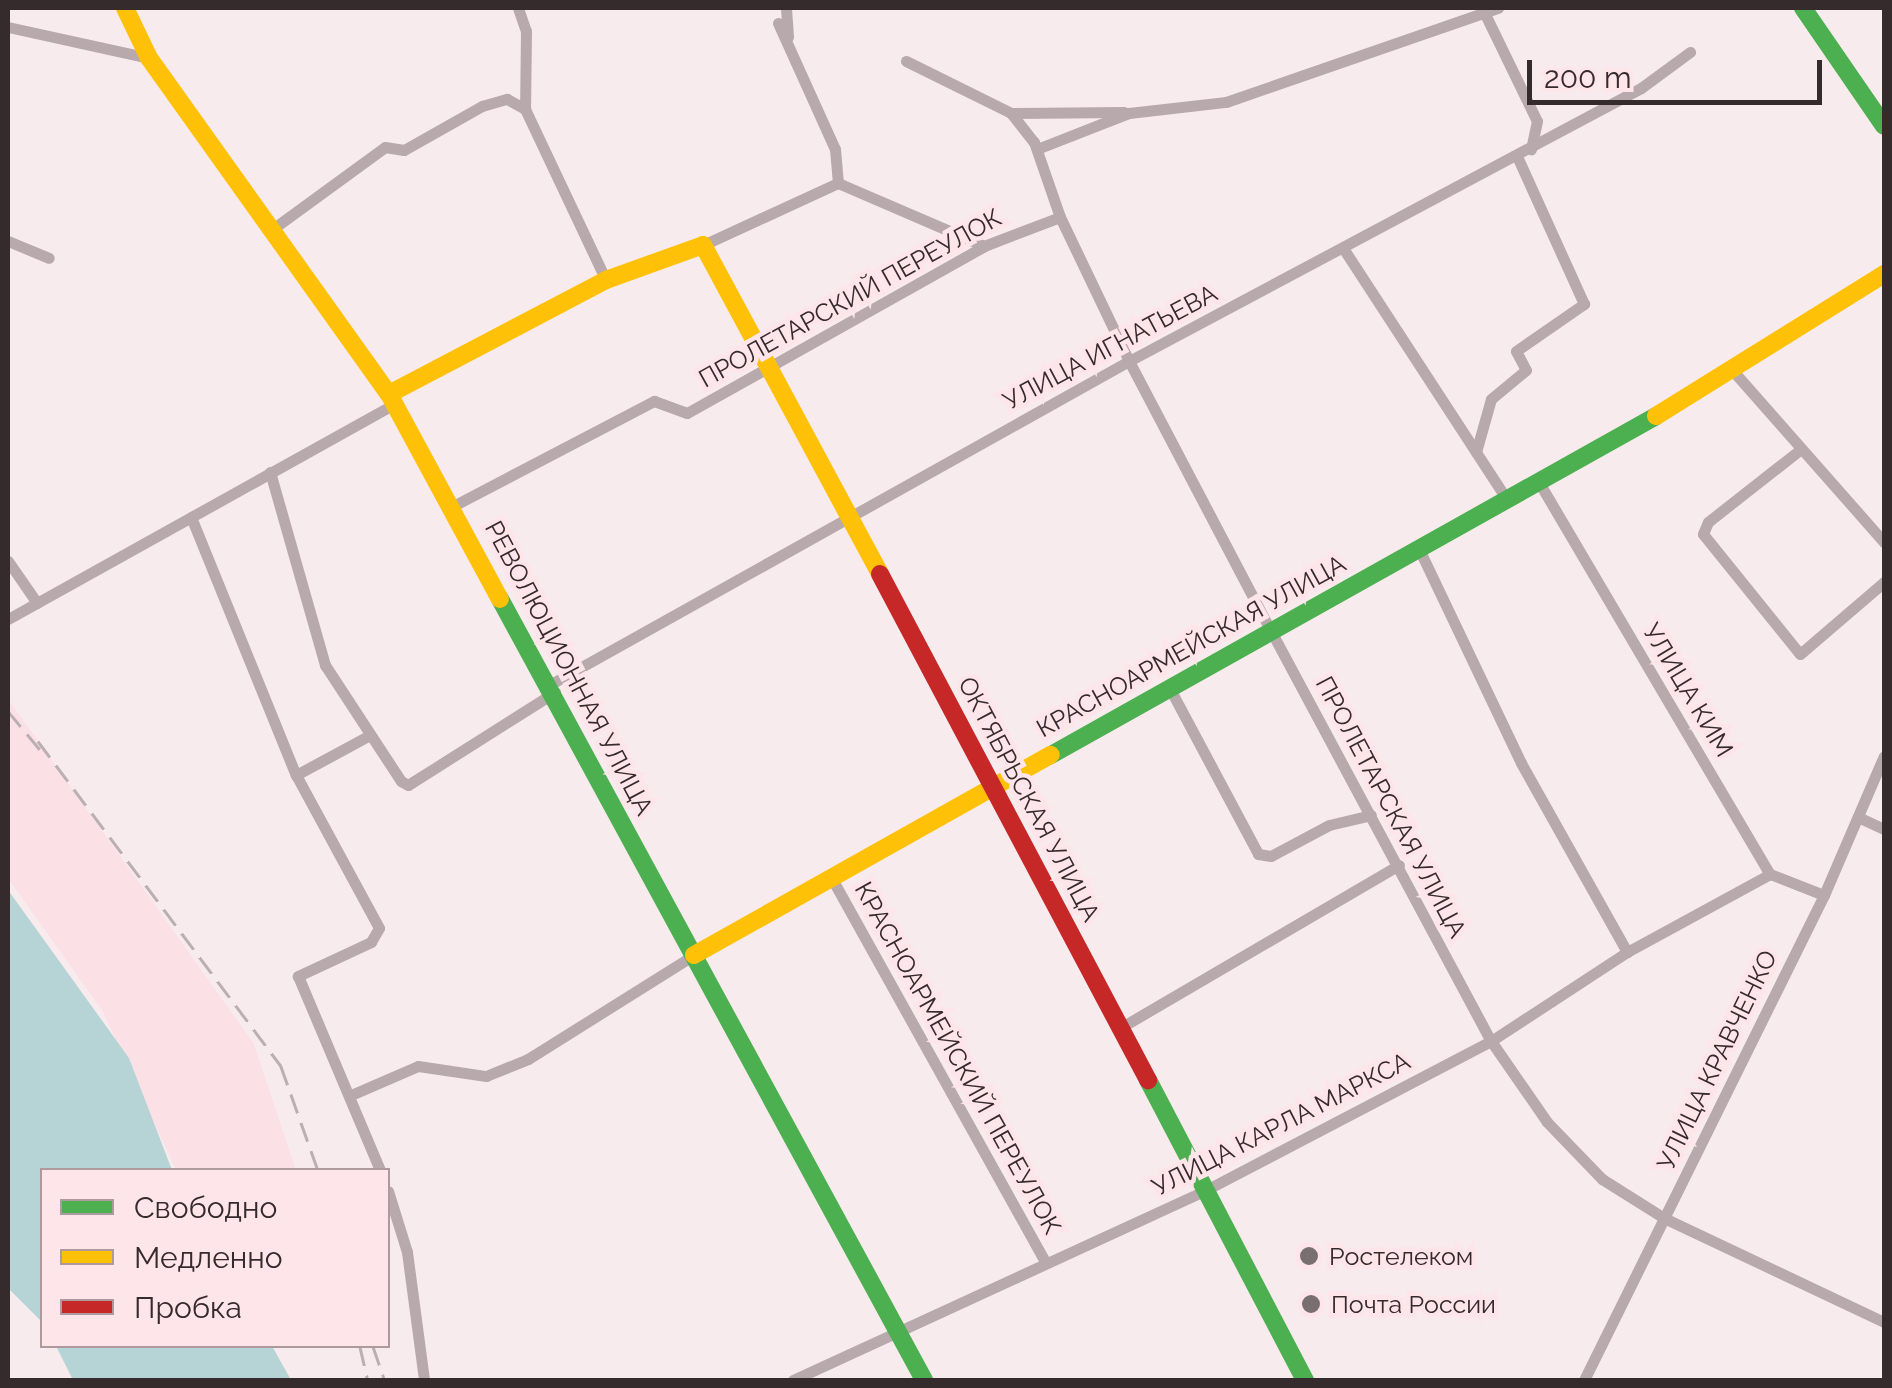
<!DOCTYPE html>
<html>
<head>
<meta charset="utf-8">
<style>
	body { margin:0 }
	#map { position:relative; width:1892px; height:1388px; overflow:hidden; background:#f8ebed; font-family:Raleway,sans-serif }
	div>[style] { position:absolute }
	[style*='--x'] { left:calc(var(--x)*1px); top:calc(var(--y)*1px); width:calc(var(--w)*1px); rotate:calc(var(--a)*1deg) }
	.built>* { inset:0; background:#fbe0e5 }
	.water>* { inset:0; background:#b6d4d6 }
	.street>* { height:11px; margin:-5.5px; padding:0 5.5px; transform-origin:5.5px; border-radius:5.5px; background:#b8aaac }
	.fast>* { height:18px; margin:-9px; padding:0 9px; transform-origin:9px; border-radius:9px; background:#4caf50 }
	.slow>* { height:18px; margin:-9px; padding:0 9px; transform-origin:9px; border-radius:9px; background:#ffc107 }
	.jam>* { height:18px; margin:-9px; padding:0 9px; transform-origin:9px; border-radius:9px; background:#c62828 }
	.rail>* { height:2.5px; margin-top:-1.25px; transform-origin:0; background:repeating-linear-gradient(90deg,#bbafb1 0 20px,transparent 0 30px) }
	.dots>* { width:28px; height:28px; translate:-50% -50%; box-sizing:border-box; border:5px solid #fee5e9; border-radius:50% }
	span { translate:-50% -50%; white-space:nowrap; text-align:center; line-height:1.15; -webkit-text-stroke:9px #fee5e9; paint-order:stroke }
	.street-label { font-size:25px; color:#352a2c }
	.poi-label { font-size:25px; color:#352a2c }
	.left { translate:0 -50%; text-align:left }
	.frame { position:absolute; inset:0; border:10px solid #352a2c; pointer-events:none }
	.legend { position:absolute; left:40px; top:1168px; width:350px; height:180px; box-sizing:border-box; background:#fee5e9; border:2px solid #ae9a9d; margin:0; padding:12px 18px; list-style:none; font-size:30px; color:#352a2c }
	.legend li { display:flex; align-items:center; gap:20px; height:50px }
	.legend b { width:50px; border:2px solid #ae9a9d }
	.scale { position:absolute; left:1527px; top:60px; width:295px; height:45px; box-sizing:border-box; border:5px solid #352a2c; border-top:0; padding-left:12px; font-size:30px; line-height:35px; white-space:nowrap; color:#352a2c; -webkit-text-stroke:8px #fee5e9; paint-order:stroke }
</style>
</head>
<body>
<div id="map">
	<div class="built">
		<div style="clip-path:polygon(8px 699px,254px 1044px,296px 1170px,176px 1170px,103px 1012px,8px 878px)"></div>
	</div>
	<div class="water">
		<div style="clip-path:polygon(8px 890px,129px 1058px,172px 1170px,42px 1170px,42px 1322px,8px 1288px)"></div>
		<div style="clip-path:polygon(56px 1346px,272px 1346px,291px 1380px,73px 1380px)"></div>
	</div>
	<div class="street">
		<div style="--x:518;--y:8;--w:24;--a:71"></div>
		<div style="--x:526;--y:31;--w:78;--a:90.7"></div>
		<div style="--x:786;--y:8;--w:29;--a:86"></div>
		<div style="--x:1484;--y:12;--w:121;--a:64.1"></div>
		<div style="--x:1537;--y:121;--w:29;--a:102"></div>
		<div style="--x:778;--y:23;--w:138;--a:65.7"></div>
		<div style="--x:835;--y:149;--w:34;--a:85"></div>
		<div style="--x:8;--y:27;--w:144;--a:12.4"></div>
		<div style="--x:906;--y:61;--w:117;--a:26.3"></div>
		<div style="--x:1011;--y:113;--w:113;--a:-0.5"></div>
		<div style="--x:1011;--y:113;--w:37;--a:52"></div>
		<div style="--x:1034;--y:142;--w:79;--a:70.9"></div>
		<div style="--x:1060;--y:217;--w:160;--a:64.4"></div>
		<div style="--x:1129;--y:361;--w:305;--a:62.3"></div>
		<div style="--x:1271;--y:631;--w:465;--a:61.8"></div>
		<div style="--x:1491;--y:1041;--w:98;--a:55.3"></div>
		<div style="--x:1547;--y:1122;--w:79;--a:46"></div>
		<div style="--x:1602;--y:1179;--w:73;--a:32.2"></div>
		<div style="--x:1664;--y:1218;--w:243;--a:25.3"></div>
		<div style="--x:1037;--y:149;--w:99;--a:-21.4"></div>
		<div style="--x:1129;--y:113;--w:98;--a:-6.5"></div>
		<div style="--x:1226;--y:102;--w:288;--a:-19.1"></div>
		<div style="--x:274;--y:228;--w:137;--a:-36.1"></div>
		<div style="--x:385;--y:147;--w:19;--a:9"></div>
		<div style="--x:404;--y:150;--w:90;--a:-29.4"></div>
		<div style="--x:482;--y:106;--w:26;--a:-16"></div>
		<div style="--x:507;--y:99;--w:21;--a:29"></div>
		<div style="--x:525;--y:109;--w:189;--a:64.7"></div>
		<div style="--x:8;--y:241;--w:44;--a:22.5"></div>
		<div style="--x:703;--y:245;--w:149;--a:-24.7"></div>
		<div style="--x:838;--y:183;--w:159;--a:23.3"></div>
		<div style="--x:1343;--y:248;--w:298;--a:56.9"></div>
		<div style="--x:1734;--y:372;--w:227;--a:48.6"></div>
		<div style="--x:1801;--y:449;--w:118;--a:141.9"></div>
		<div style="--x:1708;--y:522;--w:13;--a:113"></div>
		<div style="--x:1703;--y:534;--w:154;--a:51.1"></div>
		<div style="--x:1800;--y:654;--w:111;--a:-40.6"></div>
		<div style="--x:1476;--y:452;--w:55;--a:-74.2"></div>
		<div style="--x:1491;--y:399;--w:45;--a:-39.6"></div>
		<div style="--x:1526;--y:370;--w:21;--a:-118"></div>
		<div style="--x:1516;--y:351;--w:83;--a:-34.7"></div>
		<div style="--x:1584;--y:304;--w:162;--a:-114.4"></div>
		<div style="--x:270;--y:472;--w:201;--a:74.1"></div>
		<div style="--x:325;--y:665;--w:139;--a:56.8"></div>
		<div style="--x:401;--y:781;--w:8;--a:30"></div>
		<div style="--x:408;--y:785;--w:174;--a:-32.3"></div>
		<div style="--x:1537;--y:479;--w:459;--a:59.5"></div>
		<div style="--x:1770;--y:874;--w:58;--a:21.3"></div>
		<div style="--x:453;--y:506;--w:227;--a:-27.6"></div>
		<div style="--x:654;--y:401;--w:35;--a:20"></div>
		<div style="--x:687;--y:413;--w:341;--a:-29.3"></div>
		<div style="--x:984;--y:246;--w:81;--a:-20.9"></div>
		<div style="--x:191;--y:517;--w:279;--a:67.9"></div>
		<div style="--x:296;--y:775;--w:174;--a:61.5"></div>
		<div style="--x:379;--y:928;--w:16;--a:120"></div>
		<div style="--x:371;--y:942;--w:81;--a:155"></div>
		<div style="--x:298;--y:976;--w:211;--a:67.1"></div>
		<div style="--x:1419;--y:549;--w:237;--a:64.5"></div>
		<div style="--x:1521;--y:763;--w:217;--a:60.7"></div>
		<div style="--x:8;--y:561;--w:51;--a:55.4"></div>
		<div style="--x:8;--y:619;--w:443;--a:-29.1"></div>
		<div style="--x:551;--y:684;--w:662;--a:-29.2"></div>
		<div style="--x:1129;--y:361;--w:580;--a:-28.07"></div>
		<div style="--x:1641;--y:88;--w:61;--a:-36.3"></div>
		<div style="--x:1169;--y:687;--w:189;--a:61.9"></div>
		<div style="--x:1258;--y:854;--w:13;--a:9"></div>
		<div style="--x:1271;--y:856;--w:66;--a:-28.1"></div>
		<div style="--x:1329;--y:825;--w:43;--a:-13.4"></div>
		<div style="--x:296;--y:775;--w:82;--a:-28.4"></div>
		<div style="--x:1858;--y:817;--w:29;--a:25"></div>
		<div style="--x:831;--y:877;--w:440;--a:60.9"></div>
		<div style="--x:1120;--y:1028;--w:323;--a:-30.3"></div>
		<div style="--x:351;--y:1095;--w:73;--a:-23.4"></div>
		<div style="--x:418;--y:1066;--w:69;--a:8.4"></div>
		<div style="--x:486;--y:1076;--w:45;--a:-22"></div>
		<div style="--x:528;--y:1059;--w:196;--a:-32.1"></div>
		<div style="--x:388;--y:1191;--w:64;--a:72.7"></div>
		<div style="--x:407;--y:1252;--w:129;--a:82.4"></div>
		<div style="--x:793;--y:1380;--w:452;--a:-24.7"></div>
		<div style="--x:1204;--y:1191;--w:324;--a:-27.6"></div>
		<div style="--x:1491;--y:1041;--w:163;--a:-33.2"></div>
		<div style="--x:1627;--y:952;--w:163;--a:-28.6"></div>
		<div style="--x:1584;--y:1380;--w:541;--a:-63.67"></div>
		<div style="--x:1824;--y:895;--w:151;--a:-66.7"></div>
	</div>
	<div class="fast">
		<div style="--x:1803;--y:8;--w:143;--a:55.5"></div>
		<div style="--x:500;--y:599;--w:889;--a:61.5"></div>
		<div style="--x:1051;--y:755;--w:694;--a:-29.26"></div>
		<div style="--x:1148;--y:1080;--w:339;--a:62.4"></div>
	</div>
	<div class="slow">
		<div style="--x:125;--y:8;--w:55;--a:64.4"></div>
		<div style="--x:149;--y:58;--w:413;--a:54.5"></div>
		<div style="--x:389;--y:394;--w:233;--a:61.6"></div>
		<div style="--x:389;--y:394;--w:245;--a:-27.7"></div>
		<div style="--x:606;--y:280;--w:103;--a:-19.8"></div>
		<div style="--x:703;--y:245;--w:374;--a:61.7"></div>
		<div style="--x:1656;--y:416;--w:269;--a:-31.9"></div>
		<div style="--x:694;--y:955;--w:409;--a:-29.3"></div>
	</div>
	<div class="jam">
		<div style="--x:880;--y:574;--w:573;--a:62.09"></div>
	</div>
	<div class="rail">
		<div style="--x:8;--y:711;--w:55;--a:50.2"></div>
		<div style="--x:38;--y:741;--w:406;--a:53.2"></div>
		<div style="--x:281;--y:1066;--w:110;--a:70.4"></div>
		<div style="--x:360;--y:1346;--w:35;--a:77"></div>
		<div style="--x:373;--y:1346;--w:36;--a:71"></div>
	</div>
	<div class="dots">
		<div style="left:1309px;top:1256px;background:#796e70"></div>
		<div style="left:1311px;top:1304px;background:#796e70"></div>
	</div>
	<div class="street-label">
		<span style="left:850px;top:298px;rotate:-29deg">ПРОЛЕТАРСКИЙ ПЕРЕУЛОК</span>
		<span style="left:1110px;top:347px;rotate:-28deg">УЛИЦА ИГНАТЬЕВА</span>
		<span style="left:1191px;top:646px;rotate:-29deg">КРАСНОАРМЕЙСКАЯ УЛИЦА</span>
		<span style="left:569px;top:668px;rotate:62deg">РЕВОЛЮЦИОННАЯ УЛИЦА</span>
		<span style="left:1688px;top:690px;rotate:59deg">УЛИЦА КИМ</span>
		<span style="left:1029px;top:799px;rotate:62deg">ОКТЯБРЬСКАЯ УЛИЦА</span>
		<span style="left:1391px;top:807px;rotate:62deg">ПРОЛЕТАРСКАЯ УЛИЦА</span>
		<span style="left:958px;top:1058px;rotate:61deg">КРАСНОАРМЕЙСКИЙ ПЕРЕУЛОК</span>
		<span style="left:1717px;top:1060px;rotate:-64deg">УЛИЦА КРАВЧЕНКО</span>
		<span style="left:1281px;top:1124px;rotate:-27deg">УЛИЦА КАРЛА МАРКСА</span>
	</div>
	<div class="poi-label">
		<span class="left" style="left:1329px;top:1256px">Ростелеком</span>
		<span class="left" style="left:1331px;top:1304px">Почта России</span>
	</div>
	<div class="frame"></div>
	<ul class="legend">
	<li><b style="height:12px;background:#4caf50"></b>Свободно</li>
	<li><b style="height:12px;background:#ffc107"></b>Медленно</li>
	<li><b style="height:12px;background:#c62828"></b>Пробка</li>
	</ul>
	<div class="scale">200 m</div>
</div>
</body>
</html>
